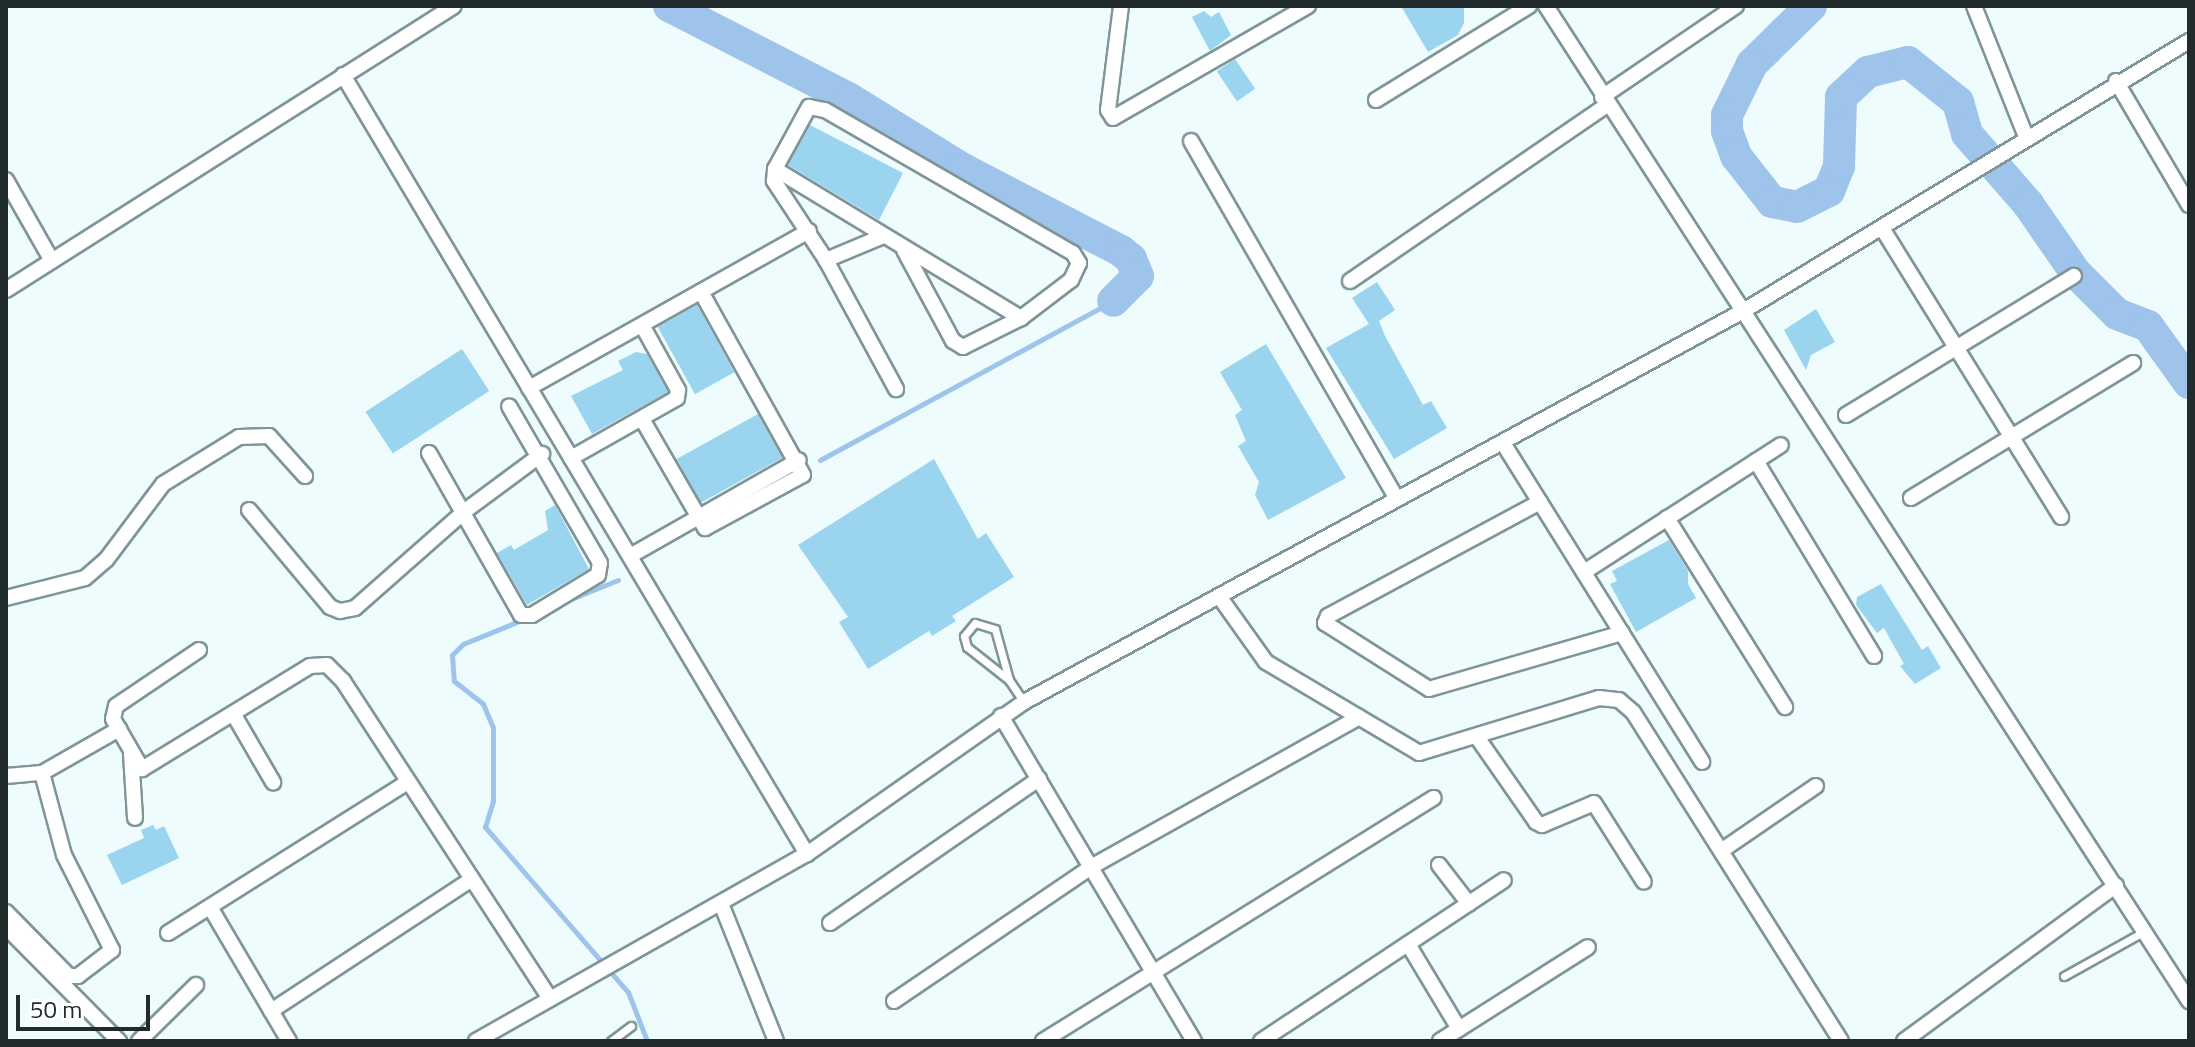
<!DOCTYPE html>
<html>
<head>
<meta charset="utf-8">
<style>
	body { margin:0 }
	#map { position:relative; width:2195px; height:1047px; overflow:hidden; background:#eefcfe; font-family:"Titillium Web",sans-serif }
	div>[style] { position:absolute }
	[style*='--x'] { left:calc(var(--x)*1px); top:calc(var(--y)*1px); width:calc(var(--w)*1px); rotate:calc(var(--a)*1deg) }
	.stream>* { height:5px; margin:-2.5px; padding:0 2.5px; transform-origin:2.5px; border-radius:2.5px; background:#9ec4eb }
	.river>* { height:32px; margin:-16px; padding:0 16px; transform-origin:16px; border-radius:16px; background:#9ec4eb }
	.building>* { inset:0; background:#9ad4ee; transform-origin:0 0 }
	.roads { filter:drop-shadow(2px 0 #7f9598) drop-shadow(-2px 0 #7f9598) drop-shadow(0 2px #7f9598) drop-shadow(0 -2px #7f9598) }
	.lane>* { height:7px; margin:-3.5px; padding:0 3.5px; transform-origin:3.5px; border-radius:3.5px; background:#fff }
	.street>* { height:14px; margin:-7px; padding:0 7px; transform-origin:7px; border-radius:7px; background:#fff }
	span { translate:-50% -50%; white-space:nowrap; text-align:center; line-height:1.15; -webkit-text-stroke:8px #fff; paint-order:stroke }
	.frame { position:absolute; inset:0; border:8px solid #222b2c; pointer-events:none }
	.scale { position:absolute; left:16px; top:995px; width:134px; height:36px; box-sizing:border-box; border:4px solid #222b2c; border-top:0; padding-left:10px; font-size:24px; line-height:28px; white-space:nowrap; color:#222b2c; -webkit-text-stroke:6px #fff; paint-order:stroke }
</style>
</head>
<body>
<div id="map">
	<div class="stream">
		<div style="--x:820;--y:460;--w:333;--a:-28.5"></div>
		<div style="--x:566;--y:601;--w:56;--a:-22"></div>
		<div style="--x:524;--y:619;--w:66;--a:157.7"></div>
		<div style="--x:463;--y:644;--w:16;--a:135"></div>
		<div style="--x:452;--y:655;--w:26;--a:86"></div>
		<div style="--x:454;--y:681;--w:37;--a:38"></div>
		<div style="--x:483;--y:704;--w:26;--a:67"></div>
		<div style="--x:493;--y:728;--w:73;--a:90"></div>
		<div style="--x:493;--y:801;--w:27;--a:107"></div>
		<div style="--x:485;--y:827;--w:218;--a:49.1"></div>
		<div style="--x:628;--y:992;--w:53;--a:68.8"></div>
	</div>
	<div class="river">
		<div style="--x:669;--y:6;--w:203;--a:27.2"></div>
		<div style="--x:850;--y:99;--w:133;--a:31.8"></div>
		<div style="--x:963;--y:169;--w:178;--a:27.4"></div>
		<div style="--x:1121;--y:251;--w:13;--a:39"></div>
		<div style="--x:1131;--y:259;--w:18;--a:68"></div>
		<div style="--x:1138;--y:276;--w:35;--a:135"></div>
		<div style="--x:1811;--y:6;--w:83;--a:135.5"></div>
		<div style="--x:1752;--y:64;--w:57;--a:116.1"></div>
		<div style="--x:1727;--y:115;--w:16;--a:90"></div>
		<div style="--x:1727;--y:131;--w:27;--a:70"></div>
		<div style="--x:1736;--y:156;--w:58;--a:52"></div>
		<div style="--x:1772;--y:202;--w:25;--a:11"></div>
		<div style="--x:1797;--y:207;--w:36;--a:-27"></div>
		<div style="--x:1829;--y:191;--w:27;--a:-68"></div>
		<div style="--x:1839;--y:166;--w:69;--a:-88.3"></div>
		<div style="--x:1841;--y:97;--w:37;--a:-43"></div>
		<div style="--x:1868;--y:72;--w:41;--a:-14"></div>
		<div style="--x:1908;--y:62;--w:64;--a:38.7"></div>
		<div style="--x:1958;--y:102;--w:33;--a:74"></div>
		<div style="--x:1967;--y:134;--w:93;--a:48.9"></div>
		<div style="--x:2028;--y:204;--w:83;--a:55.3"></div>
		<div style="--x:2075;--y:272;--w:59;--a:45"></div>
		<div style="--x:2117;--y:314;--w:33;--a:21"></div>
		<div style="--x:2148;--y:326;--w:70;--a:54.3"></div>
	</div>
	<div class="building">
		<div style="clip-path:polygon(1401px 6px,1464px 6px,1464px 23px,1458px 35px,1428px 52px)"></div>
		<div style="clip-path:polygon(1204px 11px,1211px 17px,1219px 12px,1231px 35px,1210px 51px,1192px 17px)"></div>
		<div style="left:1235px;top:59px;width:36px;height:22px;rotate:56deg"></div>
		<div style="clip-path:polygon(810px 125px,903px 173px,879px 220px,788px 165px)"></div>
		<div style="clip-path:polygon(1377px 282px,1395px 310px,1379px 321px,1385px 336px,1423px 405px,1431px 401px,1447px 428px,1394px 459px,1326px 348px,1369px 324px,1352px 298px)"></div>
		<div style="left:697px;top:305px;width:77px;height:45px;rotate:61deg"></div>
		<div style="clip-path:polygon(1816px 309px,1835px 342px,1811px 355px,1806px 370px,1784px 330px)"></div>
		<div style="clip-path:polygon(1266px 344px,1346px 478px,1268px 520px,1255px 495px,1259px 482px,1238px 446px,1246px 441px,1235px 415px,1242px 410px,1220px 372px)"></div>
		<div style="left:462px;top:349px;width:50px;height:115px;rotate:57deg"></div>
		<div style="clip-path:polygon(636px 352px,647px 354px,668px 392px,592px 434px,571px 396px,623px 370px,618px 361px)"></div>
		<div style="left:758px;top:414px;width:50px;height:93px;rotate:61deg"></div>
		<div style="clip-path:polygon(934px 459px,978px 539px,986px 533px,1014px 577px,952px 616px,956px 621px,932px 636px,929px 631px,868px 669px,839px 622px,848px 617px,798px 545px)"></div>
		<div style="clip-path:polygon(555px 505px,589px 569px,527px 605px,497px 553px,511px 545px,514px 550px,548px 530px,545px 511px)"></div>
		<div style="clip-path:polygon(1669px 540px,1688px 571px,1688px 584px,1696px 598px,1636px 632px,1610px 584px,1617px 581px,1612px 571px)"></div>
		<div style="clip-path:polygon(1881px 584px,1922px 650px,1928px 646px,1941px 668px,1915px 684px,1900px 666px,1904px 664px,1884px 628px,1877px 633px,1856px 605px,1857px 597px)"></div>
		<div style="clip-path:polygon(153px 825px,156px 830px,164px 826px,179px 858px,122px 885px,107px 855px,144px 838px,141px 830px)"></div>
	</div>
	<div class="roads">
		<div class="lane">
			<div style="--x:1009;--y:680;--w:53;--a:-141.8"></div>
			<div style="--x:967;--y:647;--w:11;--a:-105"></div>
			<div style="--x:964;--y:636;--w:17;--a:-50"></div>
			<div style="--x:975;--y:623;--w:21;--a:17"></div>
			<div style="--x:995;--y:629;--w:53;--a:74.6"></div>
			<div style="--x:1009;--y:680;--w:27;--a:56"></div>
			<div style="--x:2064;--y:976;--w:93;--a:-29.1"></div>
			<div style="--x:611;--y:1041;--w:25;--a:-37"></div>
		</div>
		<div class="street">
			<div style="--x:1121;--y:6;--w:105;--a:97.1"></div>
			<div style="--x:1108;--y:110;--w:9;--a:58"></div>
			<div style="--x:1113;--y:118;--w:225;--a:-29.9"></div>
			<div style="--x:1546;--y:6;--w:1185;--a:57.13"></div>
			<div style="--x:1974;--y:6;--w:143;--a:68.3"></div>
			<div style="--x:343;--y:75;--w:907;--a:59.22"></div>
			<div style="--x:2116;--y:81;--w:144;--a:59.5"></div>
			<div style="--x:1602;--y:97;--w:162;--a:-34.2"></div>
			<div style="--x:1376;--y:100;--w:180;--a:-31.6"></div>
			<div style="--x:1191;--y:141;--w:413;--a:60.1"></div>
			<div style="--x:775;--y:169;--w:288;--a:31.2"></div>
			<div style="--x:6;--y:180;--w:93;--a:60.4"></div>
			<div style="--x:1882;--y:228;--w:340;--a:58.2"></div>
			<div style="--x:881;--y:237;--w:60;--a:157.3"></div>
			<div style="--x:826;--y:260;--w:95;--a:-123.4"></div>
			<div style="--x:774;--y:181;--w:12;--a:-85"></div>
			<div style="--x:775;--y:169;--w:71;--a:-61.3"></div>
			<div style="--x:809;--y:107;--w:16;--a:11"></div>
			<div style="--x:825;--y:110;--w:286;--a:30"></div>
			<div style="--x:1073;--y:253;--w:12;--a:59"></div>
			<div style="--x:1079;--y:263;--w:19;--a:115"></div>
			<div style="--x:1071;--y:280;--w:63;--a:142.8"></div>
			<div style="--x:1021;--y:318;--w:65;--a:153.4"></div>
			<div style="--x:963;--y:347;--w:12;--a:-149"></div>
			<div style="--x:953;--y:341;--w:103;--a:-118.3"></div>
			<div style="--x:826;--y:260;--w:147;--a:61.5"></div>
			<div style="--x:1350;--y:281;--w:311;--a:-34.4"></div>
			<div style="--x:6;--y:290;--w:530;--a:-32.37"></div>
			<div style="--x:529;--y:388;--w:321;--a:-29.3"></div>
			<div style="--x:1846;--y:415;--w:267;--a:-31.4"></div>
			<div style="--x:642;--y:419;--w:126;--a:60"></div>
			<div style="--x:705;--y:528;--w:111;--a:-28.4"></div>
			<div style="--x:803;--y:475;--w:210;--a:-119.1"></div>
			<div style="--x:1503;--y:443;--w:376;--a:58"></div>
			<div style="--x:429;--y:453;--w:186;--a:60.4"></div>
			<div style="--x:521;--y:615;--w:11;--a:0"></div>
			<div style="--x:532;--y:615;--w:77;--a:-31.2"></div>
			<div style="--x:598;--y:575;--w:12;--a:-81"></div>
			<div style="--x:600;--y:563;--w:181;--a:-120.1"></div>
			<div style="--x:571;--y:458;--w:122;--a:-29.5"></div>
			<div style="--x:677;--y:398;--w:8;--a:-83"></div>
			<div style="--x:678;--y:390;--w:74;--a:-119"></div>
			<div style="--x:1756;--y:461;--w:228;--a:58.8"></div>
			<div style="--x:1911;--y:498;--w:260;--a:-31.3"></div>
			<div style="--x:1540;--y:502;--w:241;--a:151.7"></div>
			<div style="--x:1328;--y:616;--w:8;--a:113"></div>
			<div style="--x:1325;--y:623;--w:123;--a:32.4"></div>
			<div style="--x:1429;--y:689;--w:201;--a:-16.2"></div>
			<div style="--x:249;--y:510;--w:126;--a:50.1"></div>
			<div style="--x:330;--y:607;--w:11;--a:22"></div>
			<div style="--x:340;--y:611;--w:15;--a:-11"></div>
			<div style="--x:355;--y:608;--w:147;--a:-41.4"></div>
			<div style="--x:465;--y:511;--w:96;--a:-36.5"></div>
			<div style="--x:1667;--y:518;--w:223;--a:58"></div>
			<div style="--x:630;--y:556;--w:194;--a:-29.6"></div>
			<div style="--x:1584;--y:572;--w:234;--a:-32.8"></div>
			<div style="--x:6;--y:598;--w:81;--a:-14.2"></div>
			<div style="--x:85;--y:578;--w:28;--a:-41"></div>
			<div style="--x:106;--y:560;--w:95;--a:-53.1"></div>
			<div style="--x:163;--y:484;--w:89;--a:-31.7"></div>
			<div style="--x:239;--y:437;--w:30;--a:-2"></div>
			<div style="--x:269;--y:436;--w:54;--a:48"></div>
			<div style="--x:1221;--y:599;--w:77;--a:54.5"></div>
			<div style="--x:1266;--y:662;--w:178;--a:30.7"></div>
			<div style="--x:1419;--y:753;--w:188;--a:-17"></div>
			<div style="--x:1599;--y:698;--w:20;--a:6"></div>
			<div style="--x:1619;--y:700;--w:18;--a:41"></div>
			<div style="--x:1633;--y:712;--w:389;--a:57.7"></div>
			<div style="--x:199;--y:650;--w:100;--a:146"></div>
			<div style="--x:116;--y:706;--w:13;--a:103"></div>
			<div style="--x:113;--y:719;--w:58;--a:59.9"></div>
			<div style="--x:142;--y:769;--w:197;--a:-31.5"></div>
			<div style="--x:310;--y:666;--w:17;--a:-3"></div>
			<div style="--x:327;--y:665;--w:23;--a:45"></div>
			<div style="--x:343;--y:681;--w:379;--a:56.9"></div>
			<div style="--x:234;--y:715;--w:78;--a:59.8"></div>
			<div style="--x:1001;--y:716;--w:378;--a:59.3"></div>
			<div style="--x:1477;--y:737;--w:103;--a:55.2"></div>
			<div style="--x:1536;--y:822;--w:7;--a:27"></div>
			<div style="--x:1542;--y:825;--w:56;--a:-22.9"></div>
			<div style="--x:1594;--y:803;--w:93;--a:57.7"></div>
			<div style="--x:131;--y:754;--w:64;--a:86.4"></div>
			<div style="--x:6;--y:776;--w:36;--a:-5"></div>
			<div style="--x:42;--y:773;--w:89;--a:-29.7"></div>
			<div style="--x:1721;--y:851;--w:115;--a:-34.4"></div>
			<div style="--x:1439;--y:865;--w:49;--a:52.4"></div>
			<div style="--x:722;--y:906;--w:145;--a:68.2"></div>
			<div style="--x:210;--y:907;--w:156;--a:59.5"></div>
			<div style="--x:6;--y:912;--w:90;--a:45.5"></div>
			<div style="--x:69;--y:976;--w:9;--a:0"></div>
			<div style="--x:78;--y:976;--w:43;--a:-37.4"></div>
			<div style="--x:112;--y:950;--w:106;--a:-116.8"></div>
			<div style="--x:64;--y:855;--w:85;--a:-105"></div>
			<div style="--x:830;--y:923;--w:254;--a:-34.6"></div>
			<div style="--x:6;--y:927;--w:161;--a:45.3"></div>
			<div style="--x:168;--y:933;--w:284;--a:-32.2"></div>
			<div style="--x:1408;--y:944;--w:99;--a:59"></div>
			<div style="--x:894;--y:1001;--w:238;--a:-34.2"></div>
			<div style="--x:1091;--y:867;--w:307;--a:-29.2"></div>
			<div style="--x:271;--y:1011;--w:240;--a:-33.3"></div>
			<div style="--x:139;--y:1041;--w:80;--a:-44.5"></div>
			<div style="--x:476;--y:1041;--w:380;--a:-29.5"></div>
			<div style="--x:807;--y:854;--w:265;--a:-35"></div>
			<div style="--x:1024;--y:702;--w:821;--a:-28.53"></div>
			<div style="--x:1745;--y:310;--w:519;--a:-31.21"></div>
			<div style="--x:1043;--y:1041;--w:460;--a:-31.9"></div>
			<div style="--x:1261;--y:1041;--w:291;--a:-33.5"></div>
			<div style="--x:1440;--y:1041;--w:175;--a:-32.4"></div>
			<div style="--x:1904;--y:1041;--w:263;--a:-36.3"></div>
		</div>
	</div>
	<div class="frame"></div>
	<div class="scale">50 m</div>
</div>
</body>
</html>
